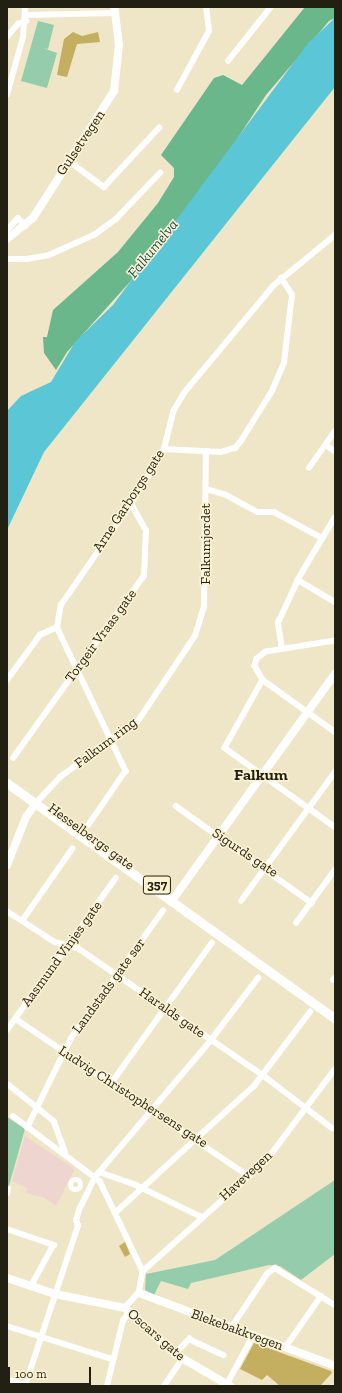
<!DOCTYPE html>
<html>
<head>
<meta charset="utf-8">
<style>
	body { margin:0 }
	#map { position:relative; width:342px; height:1393px; overflow:hidden; background:#eee6c6; font-family:"Zilla Slab",serif }
	div>[style] { position:absolute }
	[style*='--x'] { left:calc(var(--x)*1px); top:calc(var(--y)*1px); width:calc(var(--w)*1px); rotate:calc(var(--a)*1deg) }
	.education>* { inset:0; background:#efd5d0 }
	.green>* { inset:0; background:#95ccab }
	.forest>* { inset:0; background:#6ab78b }
	.water>* { inset:0; background:#5ac6d6 }
	.building>* { inset:0; background:#c4af61 }
	.street>* { height:5.5px; margin:-2.75px; padding:0 2.75px; transform-origin:2.75px; border-radius:2.75px; background:#fff }
	.street>.ring { margin:-2.75px; padding:0; box-sizing:content-box; background:none; border:5.5px solid #fff; border-radius:50% }
	.secondary>* { height:8px; margin:-4px; padding:0 4px; transform-origin:4px; border-radius:4px; background:#fff }
	.primary>* { height:9px; margin:-4.5px; padding:0 4.5px; transform-origin:4.5px; border-radius:4.5px; background:#fff }
	span { translate:-50% -50%; white-space:nowrap; text-align:center; line-height:1.15; -webkit-text-stroke:3px #fcf3d3; paint-order:stroke }
	.shield-label span { padding:1px 3px; background:#fcf3d3; border:1px solid; border-radius:3px; -webkit-text-stroke-width:0 }
	.shield-label { font-size:13px; color:#221f13; font-weight:700 }
	.street-label { font-size:14px; color:#221f13 }
	.water-label { font-size:15px; color:#1d4d54; font-style:italic }
	.quarter-label { font-size:16px; color:#221f13; font-weight:700 }
	.frame { position:absolute; inset:0; border:8px solid #221f13; pointer-events:none }
	.scale { position:absolute; left:8px; top:1367px; width:83px; height:18px; box-sizing:border-box; border:2px solid #221f13; border-top:0; padding-left:5px; font-size:12px; line-height:14px; white-space:nowrap; color:#221f13; -webkit-text-stroke:3px #fcf3d3; paint-order:stroke }
</style>
</head>
<body>
<div id="map">
	<div class="education">
		<div style="clip-path:polygon(25px 1136px,75px 1169px,56px 1206px,45px 1198px,26px 1193px,27px 1188px,12px 1181px)"></div>
	</div>
	<div class="green">
		<div style="clip-path:polygon(38px 21px,54px 25px,48px 49px,43px 48px,57px 53px,47px 88px,21px 81px)"></div>
		<div style="clip-path:polygon(7px 1117px,25px 1129px,8px 1189px,7px 1189px)"></div>
		<div style="clip-path:polygon(335px 1180px,335px 1254px,301px 1280px,280px 1266px,269px 1265px,191px 1283px,188px 1289px,161px 1281px,154px 1295px,145px 1290px,146px 1274px,215px 1260px)"></div>
	</div>
	<div class="forest">
		<div style="clip-path:polygon(305px 7px,335px 7px,335px 18px,329px 21px,266px 95px,195px 203px,170px 226px,154px 255px,67px 352px,56px 370px,44px 353px,43px 337px,47px 337px,53px 310px,118px 252px,158px 203px,174px 177px,174px 168px,161px 155px,214px 78px,223px 75px,242px 85px)"></div>
	</div>
	<div class="water">
		<div style="clip-path:polygon(335px 18px,335px 87px,44px 452px,7px 530px,7px 411px,21px 396px,51px 382px,75px 342px,113px 305px,309px 42px)"></div>
	</div>
	<div class="building">
		<div style="clip-path:polygon(73px 32px,82px 36px,98px 32px,100px 42px,77px 44px,67px 77px,57px 75px,64px 39px)"></div>
		<div style="clip-path:polygon(125px 1242px,130px 1254px,125px 1257px,119px 1246px)"></div>
		<div style="clip-path:polygon(254px 1343px,331px 1371px,332px 1373px,320px 1386px,280px 1386px,267px 1375px,262px 1380px,240px 1369px)"></div>
	</div>
	<div class="street">
		<div style="--x:27;--y:15;--w:87;--a:-1.3"></div>
		<div style="--x:7;--y:37;--w:17;--a:-50"></div>
		<div style="--x:18;--y:24;--w:9;--a:-21"></div>
		<div style="--x:228;--y:61;--w:69;--a:-51.5"></div>
		<div style="--x:177;--y:90;--w:67;--a:-61.5"></div>
		<div style="--x:209;--y:31;--w:24;--a:-97"></div>
		<div style="--x:7;--y:95;--w:60;--a:-74.6"></div>
		<div style="--x:23;--y:37;--w:30;--a:-86"></div>
		<div style="--x:69;--y:161;--w:44;--a:36.6"></div>
		<div style="--x:104;--y:187;--w:81;--a:-47"></div>
		<div style="--x:7;--y:230;--w:16;--a:-47"></div>
		<div style="--x:18;--y:218;--w:11;--a:45"></div>
		<div style="--x:7;--y:259;--w:20;--a:0"></div>
		<div style="--x:27;--y:259;--w:22;--a:-10"></div>
		<div style="--x:49;--y:255;--w:49;--a:-24"></div>
		<div style="--x:94;--y:235;--w:27;--a:-36"></div>
		<div style="--x:116;--y:219;--w:64;--a:-46.3"></div>
		<div style="--x:326;--y:445;--w:11;--a:34"></div>
		<div style="--x:164;--y:449;--w:57;--a:3"></div>
		<div style="--x:221;--y:452;--w:15;--a:-16"></div>
		<div style="--x:235;--y:448;--w:9;--a:-49"></div>
		<div style="--x:241;--y:441;--w:59;--a:-58.2"></div>
		<div style="--x:272;--y:391;--w:30;--a:-67"></div>
		<div style="--x:284;--y:363;--w:68;--a:-83.3"></div>
		<div style="--x:292;--y:295;--w:20;--a:-123"></div>
		<div style="--x:309;--y:468;--w:45;--a:-54.9"></div>
		<div style="--x:206;--y:489;--w:19;--a:16"></div>
		<div style="--x:224;--y:494;--w:38;--a:28"></div>
		<div style="--x:258;--y:512;--w:16;--a:0"></div>
		<div style="--x:274;--y:512;--w:55;--a:28.4"></div>
		<div style="--x:335;--y:518;--w:72;--a:120.8"></div>
		<div style="--x:298;--y:580;--w:43;--a:30.7"></div>
		<div style="--x:57;--y:627;--w:160;--a:64.4"></div>
		<div style="--x:126;--y:771;--w:65;--a:124.4"></div>
		<div style="--x:335;--y:641;--w:70;--a:170.9"></div>
		<div style="--x:266;--y:652;--w:11;--a:142"></div>
		<div style="--x:257;--y:659;--w:7;--a:106"></div>
		<div style="--x:255;--y:666;--w:16;--a:60"></div>
		<div style="--x:263;--y:680;--w:89;--a:35.8"></div>
		<div style="--x:282;--y:649;--w:26;--a:-99"></div>
		<div style="--x:278;--y:623;--w:47;--a:-65.1"></div>
		<div style="--x:7;--y:680;--w:56;--a:-53.7"></div>
		<div style="--x:40;--y:635;--w:19;--a:-25"></div>
		<div style="--x:57;--y:627;--w:22;--a:-80"></div>
		<div style="--x:61;--y:605;--w:123;--a:-55.3"></div>
		<div style="--x:131;--y:504;--w:64;--a:-59"></div>
		<div style="--x:164;--y:449;--w:38;--a:-76"></div>
		<div style="--x:173;--y:412;--w:22;--a:-60"></div>
		<div style="--x:184;--y:393;--w:139;--a:-50.2"></div>
		<div style="--x:273;--y:286;--w:80;--a:-39.4"></div>
		<div style="--x:263;--y:680;--w:78;--a:119.2"></div>
		<div style="--x:225;--y:748;--w:135;--a:35.7"></div>
		<div style="--x:13;--y:758;--w:224;--a:-54.3"></div>
		<div style="--x:144;--y:576;--w:45;--a:-87.5"></div>
		<div style="--x:146;--y:531;--w:31;--a:-119"></div>
		<div style="--x:36;--y:803;--w:35;--a:-47"></div>
		<div style="--x:60;--y:777;--w:96;--a:-35.7"></div>
		<div style="--x:138;--y:721;--w:102;--a:-56.2"></div>
		<div style="--x:195;--y:636;--w:30;--a:-73"></div>
		<div style="--x:204;--y:607;--w:155;--a:-89.3"></div>
		<div style="--x:176;--y:806;--w:167;--a:35.5"></div>
		<div style="--x:241;--y:901;--w:160;--a:-53.9"></div>
		<div style="--x:7;--y:911;--w:57;--a:32.9"></div>
		<div style="--x:55;--y:942;--w:24;--a:15"></div>
		<div style="--x:78;--y:948;--w:226;--a:34.5"></div>
		<div style="--x:264;--y:1076;--w:86;--a:37.4"></div>
		<div style="--x:22;--y:921;--w:88;--a:-55.2"></div>
		<div style="--x:296;--y:923;--w:66;--a:-53.7"></div>
		<div style="--x:333;--y:980;--w:3;--a:-45"></div>
		<div style="--x:16;--y:1019;--w:281;--a:34"></div>
		<div style="--x:7;--y:1030;--w:187;--a:-54.4"></div>
		<div style="--x:112;--y:1082;--w:171;--a:-54.3"></div>
		<div style="--x:9;--y:1085;--w:58;--a:38.7"></div>
		<div style="--x:54;--y:1121;--w:33;--a:70"></div>
		<div style="--x:13;--y:1116;--w:109;--a:36.8"></div>
		<div style="--x:100;--y:1181;--w:100;--a:64.5"></div>
		<div style="--x:143;--y:1271;--w:22;--a:100"></div>
		<div style="--x:139;--y:1293;--w:21;--a:133"></div>
		<div style="--x:27;--y:1128;--w:100;--a:-63.9"></div>
		<div style="--x:71;--y:1038;--w:157;--a:-54.1"></div>
		<div style="--x:99;--y:1172;--w:39;--a:19"></div>
		<div style="--x:136;--y:1185;--w:73;--a:25.9"></div>
		<div class="ring" style="left:71px;top:1180px;width:4.5px;height:4.5px"></div>
		<div style="--x:7;--y:1194;--w:5;--a:-79"></div>
		<div style="--x:116;--y:1212;--w:187;--a:-42.4"></div>
		<div style="--x:254;--y:1086;--w:93;--a:-52.9"></div>
		<div style="--x:7;--y:1229;--w:50;--a:18.8"></div>
		<div style="--x:54;--y:1245;--w:48;--a:118.7"></div>
		<div style="--x:143;--y:1271;--w:165;--a:-41.8"></div>
		<div style="--x:266;--y:1161;--w:115;--a:-53.1"></div>
		<div style="--x:7;--y:1326;--w:110;--a:17.4"></div>
		<div style="--x:231;--y:1328;--w:65;--a:-56.3"></div>
		<div style="--x:267;--y:1274;--w:10;--a:-37"></div>
		<div style="--x:275;--y:1268;--w:70;--a:31.7"></div>
		<div style="--x:285;--y:1348;--w:63;--a:-55.3"></div>
		<div style="--x:175;--y:1354;--w:21;--a:-47"></div>
		<div style="--x:189;--y:1339;--w:38;--a:25"></div>
		<div style="--x:7;--y:1379;--w:19;--a:18"></div>
		<div style="--x:227;--y:1384;--w:55;--a:-61.6"></div>
		<div style="--x:25;--y:1386;--w:169;--a:-71.7"></div>
		<div style="--x:78;--y:1226;--w:6;--a:-108"></div>
		<div style="--x:76;--y:1220;--w:10;--a:-73"></div>
		<div style="--x:79;--y:1210;--w:37;--a:-64"></div>
		<div style="--x:95;--y:1177;--w:180;--a:-49.7"></div>
		<div style="--x:211;--y:1040;--w:78;--a:-52.8"></div>
		<div style="--x:107;--y:1386;--w:67;--a:-76.2"></div>
		<div style="--x:123;--y:1321;--w:11;--a:-56"></div>
		<div style="--x:164;--y:1386;--w:32;--a:-56"></div>
	</div>
	<div class="secondary">
		<div style="--x:7;--y:239;--w:33;--a:-39"></div>
		<div style="--x:33;--y:218;--w:151;--a:-57.5"></div>
		<div style="--x:114;--y:91;--w:46;--a:-83.8"></div>
		<div style="--x:119;--y:45;--w:38;--a:-97"></div>
		<div style="--x:7;--y:865;--w:52;--a:-68.4"></div>
		<div style="--x:26;--y:817;--w:17;--a:-54"></div>
		<div style="--x:171;--y:902;--w:281;--a:-54.3"></div>
		<div style="--x:7;--y:1278;--w:51;--a:18.4"></div>
		<div style="--x:55;--y:1294;--w:71;--a:11.3"></div>
		<div style="--x:125;--y:1308;--w:68;--a:42.6"></div>
		<div style="--x:175;--y:1354;--w:64;--a:30.2"></div>
		<div style="--x:139;--y:1293;--w:209;--a:20.4"></div>
	</div>
	<div class="primary">
		<div style="--x:7;--y:783;--w:404;--a:35.7"></div>
	</div>
	<div class="shield-label">
		<span style="left:157px;top:885px">357</span>
	</div>
	<div class="street-label">
		<span style="left:81px;top:143px;rotate:-56deg">Gulsetvegen</span>
		<span style="left:129px;top:501px;rotate:-57deg">Arne Garborgs gate</span>
		<span style="left:206px;top:544px;rotate:-90deg">Falkumjordet</span>
		<span style="left:101px;top:636px;rotate:-54deg">Torgeir Vraas gate</span>
		<span style="left:106px;top:743px;rotate:-37deg">Falkum ring</span>
		<span style="left:91px;top:837px;rotate:36deg">Hesselbergs gate</span>
		<span style="left:245px;top:853px;rotate:34deg">Sigurds gate</span>
		<span style="left:62px;top:954px;rotate:-54deg">Aasmund Vinjes gate</span>
		<span style="left:109px;top:986px;rotate:-54deg">Landstads gate sør</span>
		<span style="left:172px;top:1013px;rotate:35deg">Haralds gate</span>
		<span style="left:133px;top:1097px;rotate:33deg">Ludvig Christophersens gate</span>
		<span style="left:246px;top:1176px;rotate:-43deg">Havevegen</span>
		<span style="left:237px;top:1330px;rotate:20deg">Blekebakkvegen</span>
		<span style="left:156px;top:1335px;rotate:41deg">Oscars gate</span>
	</div>
	<div class="water-label">
		<span style="left:153px;top:249px;rotate:-51deg">Falkumelva</span>
	</div>
	<div class="quarter-label">
		<span style="left:261px;top:775px">Falkum</span>
	</div>
	<div class="frame"></div>
	<div class="scale">100 m</div>
</div>
</body>
</html>
